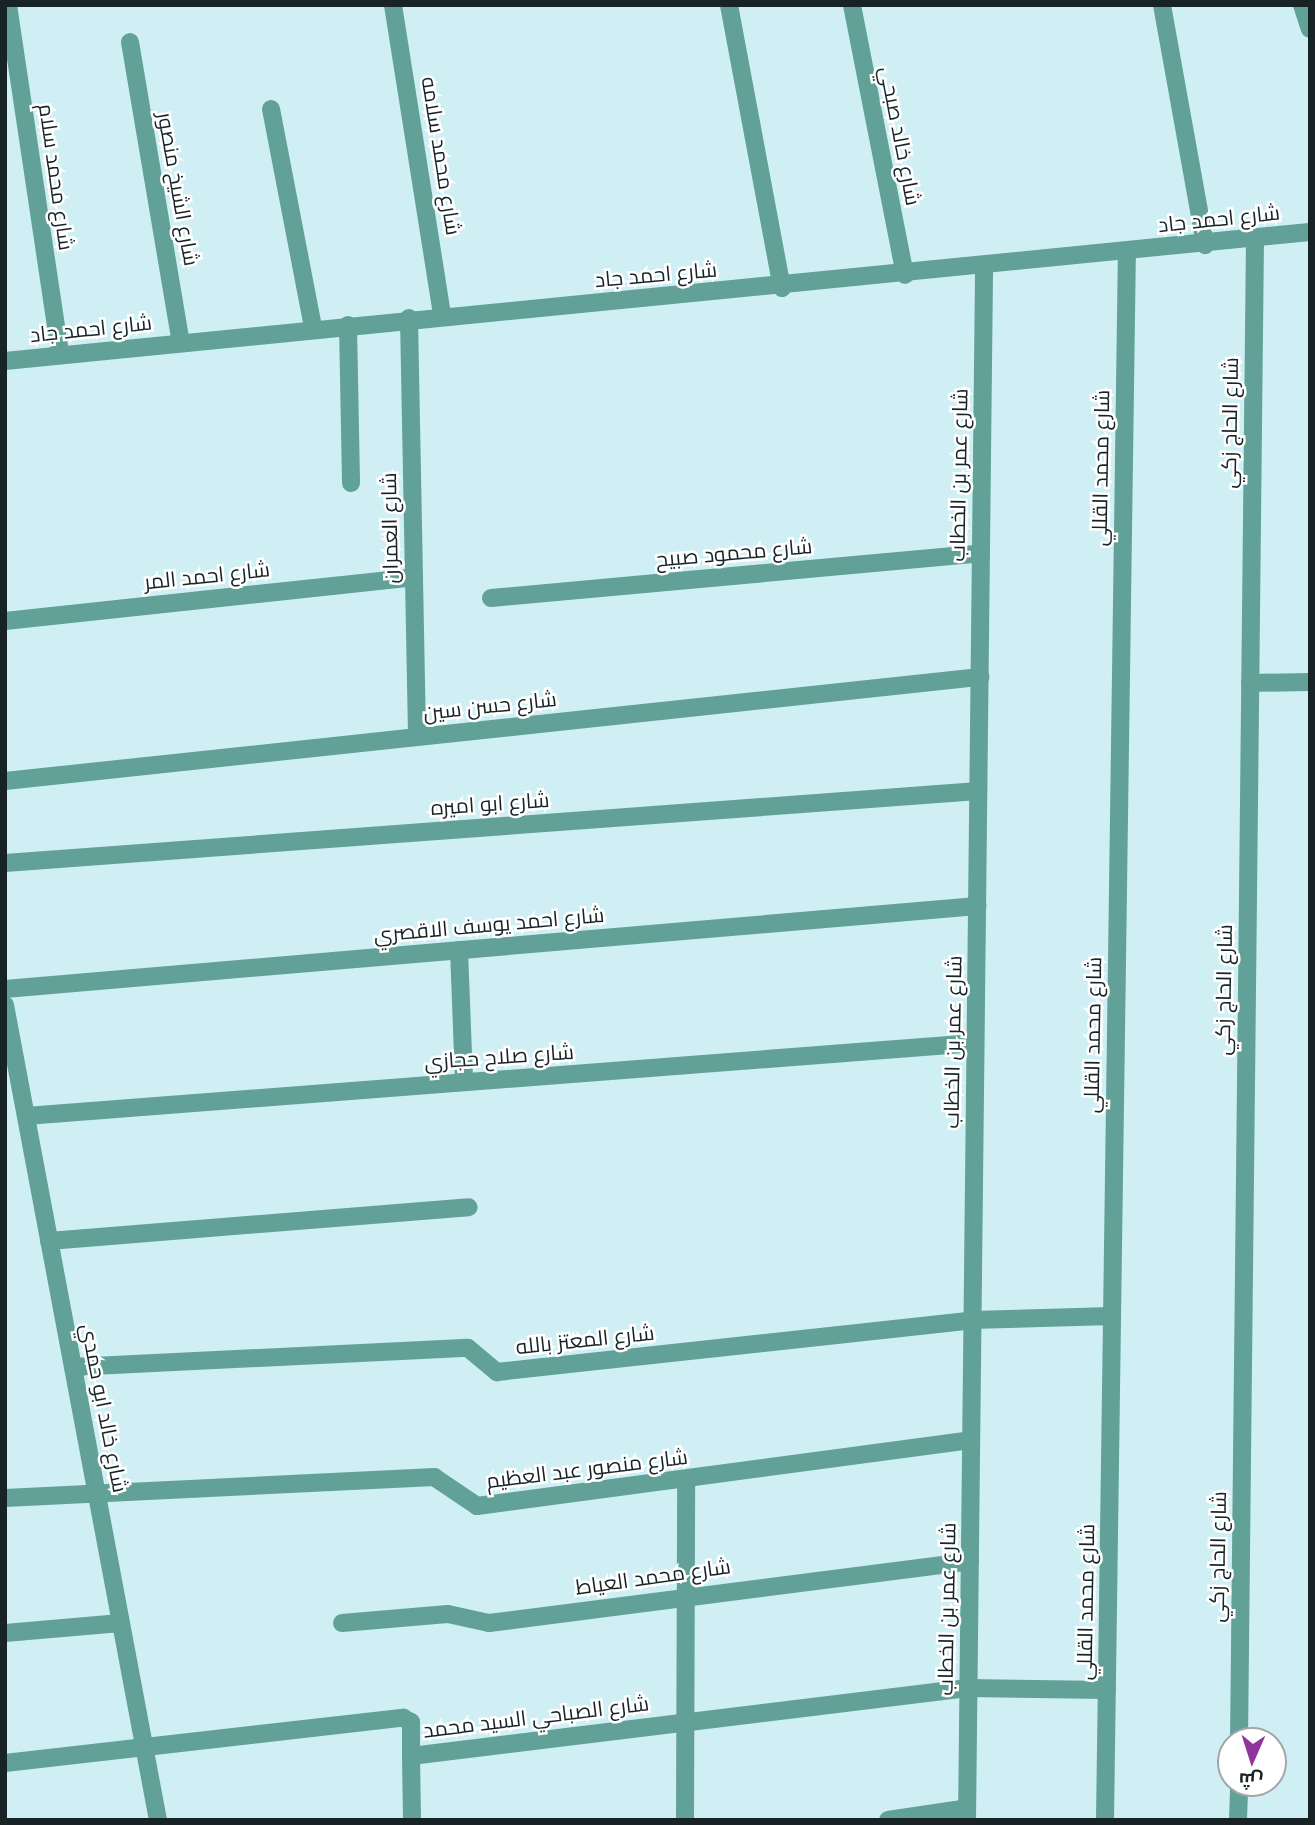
<!DOCTYPE html>
<html>
<head>
<meta charset="utf-8">
<style>
	body { margin:0 }
	#map { position:relative; width:1315px; height:1825px; overflow:hidden; background:#cfeff4; font-family:Lora,Cairo,serif }
	div>[style] { position:absolute }
	[style*='--x'] { left:calc(var(--x)*1px); top:calc(var(--y)*1px); width:calc(var(--w)*1px); rotate:calc(var(--a)*1deg) }
	.street>* { height:18px; margin:-9px; padding:0 9px; transform-origin:9px; border-radius:9px; background:#61a198 }
	span { translate:-50% -50%; white-space:nowrap; text-align:center; line-height:1.15; -webkit-text-stroke:5px #fff; paint-order:stroke }
	.street-label { font-size:21px; color:#172325 }
	.frame { position:absolute; inset:0; border:7px solid #172325; pointer-events:none }
	.north { position:absolute; left:1217px; top:1727px; width:70px; height:70px; box-sizing:border-box; background:#fff; border:2px solid #a2a7a8; border-radius:50%; rotate:183deg; font-size:19px; font-weight:700; line-height:28px; text-align:center; color:#172325 }
	.north::after { content:''; display:block; margin:auto; width:24px; height:32px; background:#91349e; clip-path:polygon(50% 0,100% 100%,50% 72%,0 100%) }
</style>
</head>
<body>
<div id="map">
	<div class="street">
		<div style="--x:8;--y:5;--w:354;--a:81.5"></div>
		<div style="--x:393;--y:5;--w:314;--a:81"></div>
		<div style="--x:729;--y:5;--w:288;--a:79.4"></div>
		<div style="--x:852;--y:5;--w:275;--a:78.9"></div>
		<div style="--x:1162;--y:5;--w:244;--a:79.8"></div>
		<div style="--x:1302;--y:5;--w:25;--a:72"></div>
		<div style="--x:130;--y:42;--w:304;--a:80.4"></div>
		<div style="--x:271;--y:109;--w:223;--a:79.1"></div>
		<div style="--x:409;--y:318;--w:419;--a:88.9"></div>
		<div style="--x:348;--y:325;--w:158;--a:88.9"></div>
		<div style="--x:5;--y:361;--w:1311;--a:-5.65"></div>
		<div style="--x:491;--y:598;--w:492;--a:-5.2"></div>
		<div style="--x:5;--y:621;--w:411;--a:-6.1"></div>
		<div style="--x:1250;--y:683;--w:60;--a:-1"></div>
		<div style="--x:5;--y:781;--w:981;--a:-6.09"></div>
		<div style="--x:5;--y:863;--w:976;--a:-4.23"></div>
		<div style="--x:459;--y:950;--w:132;--a:87.8"></div>
		<div style="--x:5;--y:989;--w:976;--a:-4.88"></div>
		<div style="--x:5;--y:1005;--w:829;--a:79.37"></div>
		<div style="--x:26;--y:1116;--w:952;--a:-4.4"></div>
		<div style="--x:49;--y:1241;--w:421;--a:-4.6"></div>
		<div style="--x:73;--y:1367;--w:395;--a:-2.8"></div>
		<div style="--x:468;--y:1348;--w:38;--a:40"></div>
		<div style="--x:497;--y:1372;--w:478;--a:-6.2"></div>
		<div style="--x:972;--y:1320;--w:140;--a:-1.6"></div>
		<div style="--x:5;--y:1498;--w:430;--a:-2.8"></div>
		<div style="--x:434;--y:1477;--w:52;--a:34"></div>
		<div style="--x:477;--y:1506;--w:498;--a:-7.6"></div>
		<div style="--x:342;--y:1623;--w:106;--a:-4.9"></div>
		<div style="--x:448;--y:1614;--w:42;--a:12.4"></div>
		<div style="--x:489;--y:1623;--w:485;--a:-7.3"></div>
		<div style="--x:5;--y:1633;--w:116;--a:-4.9"></div>
		<div style="--x:1239;--y:1741;--w:1501;--a:-89.39"></div>
		<div style="--x:411;--y:1756;--w:64;--a:89.1"></div>
		<div style="--x:5;--y:1763;--w:401;--a:-6.5"></div>
		<div style="--x:403;--y:1718;--w:9;--a:27"></div>
		<div style="--x:411;--y:1722;--w:34;--a:90"></div>
		<div style="--x:411;--y:1756;--w:561;--a:-6.96"></div>
		<div style="--x:968;--y:1688;--w:139;--a:0.8"></div>
		<div style="--x:685;--y:1820;--w:341;--a:-89.8"></div>
		<div style="--x:888;--y:1820;--w:80;--a:-8.6"></div>
		<div style="--x:967;--y:1820;--w:1555;--a:-89.37"></div>
		<div style="--x:1105;--y:1820;--w:1568;--a:-89.2"></div>
		<div style="--x:1238;--y:1820;--w:37;--a:-88"></div>
	</div>
	<div class="street-label">
		<span style="left:900px;top:136px;rotate:79deg">شارع خالد صبحي</span>
		<span style="left:441px;top:156px;rotate:81deg">شارع محمد سلامه</span>
		<span style="left:56px;top:177px;rotate:82deg">شارع محمد سلام</span>
		<span style="left:178px;top:189px;rotate:80deg">شارع الشيخ منصور</span>
		<span style="left:1219px;top:219px;rotate:-6deg">شارع احمد جاد</span>
		<span style="left:656px;top:275px;rotate:-5deg">شارع احمد جاد</span>
		<span style="left:91px;top:329px;rotate:-6deg">شارع احمد جاد</span>
		<span style="left:1230px;top:423px;rotate:-89deg">شارع الحاج زكي</span>
		<span style="left:1101px;top:468px;rotate:-89deg">شارع محمد القللي</span>
		<span style="left:959px;top:475px;rotate:-89deg">شارع عمر بن الخطاب</span>
		<span style="left:390px;top:528px;rotate:-91deg">شارع العمران</span>
		<span style="left:734px;top:553px;rotate:-5deg">شارع محمود صبيح</span>
		<span style="left:207px;top:576px;rotate:-6deg">شارع احمد المر</span>
		<span style="left:490px;top:706px;rotate:-6deg">شارع حسن سين</span>
		<span style="left:490px;top:804px;rotate:-4deg">شارع ابو اميره</span>
		<span style="left:489px;top:925px;rotate:-5deg">شارع احمد يوسف الاقصري</span>
		<span style="left:1224px;top:990px;rotate:-89deg">شارع الحاج زكي</span>
		<span style="left:1093px;top:1035px;rotate:-89deg">شارع محمد القللي</span>
		<span style="left:953px;top:1042px;rotate:-89deg">شارع عمر بن الخطاب</span>
		<span style="left:499px;top:1057px;rotate:-4deg">شارع صلاح حجازي</span>
		<span style="left:585px;top:1340px;rotate:-6deg">شارع المعتز بالله</span>
		<span style="left:104px;top:1408px;rotate:79deg">شارع خالد ابو حمدي</span>
		<span style="left:587px;top:1469px;rotate:-7deg">شارع منصور عبد العظيم</span>
		<span style="left:1218px;top:1557px;rotate:-89deg">شارع الحاج زكي</span>
		<span style="left:653px;top:1577px;rotate:-8deg">شارع محمد العياط</span>
		<span style="left:1086px;top:1602px;rotate:-89deg">شارع محمد القللي</span>
		<span style="left:947px;top:1609px;rotate:-89deg">شارع عمر بن الخطاب</span>
		<span style="left:536px;top:1717px;rotate:-7deg">شارع الصباحي السيد محمد</span>
	</div>
	<div class="frame"></div>
	<div class="north">ش</div>
</div>
</body>
</html>
